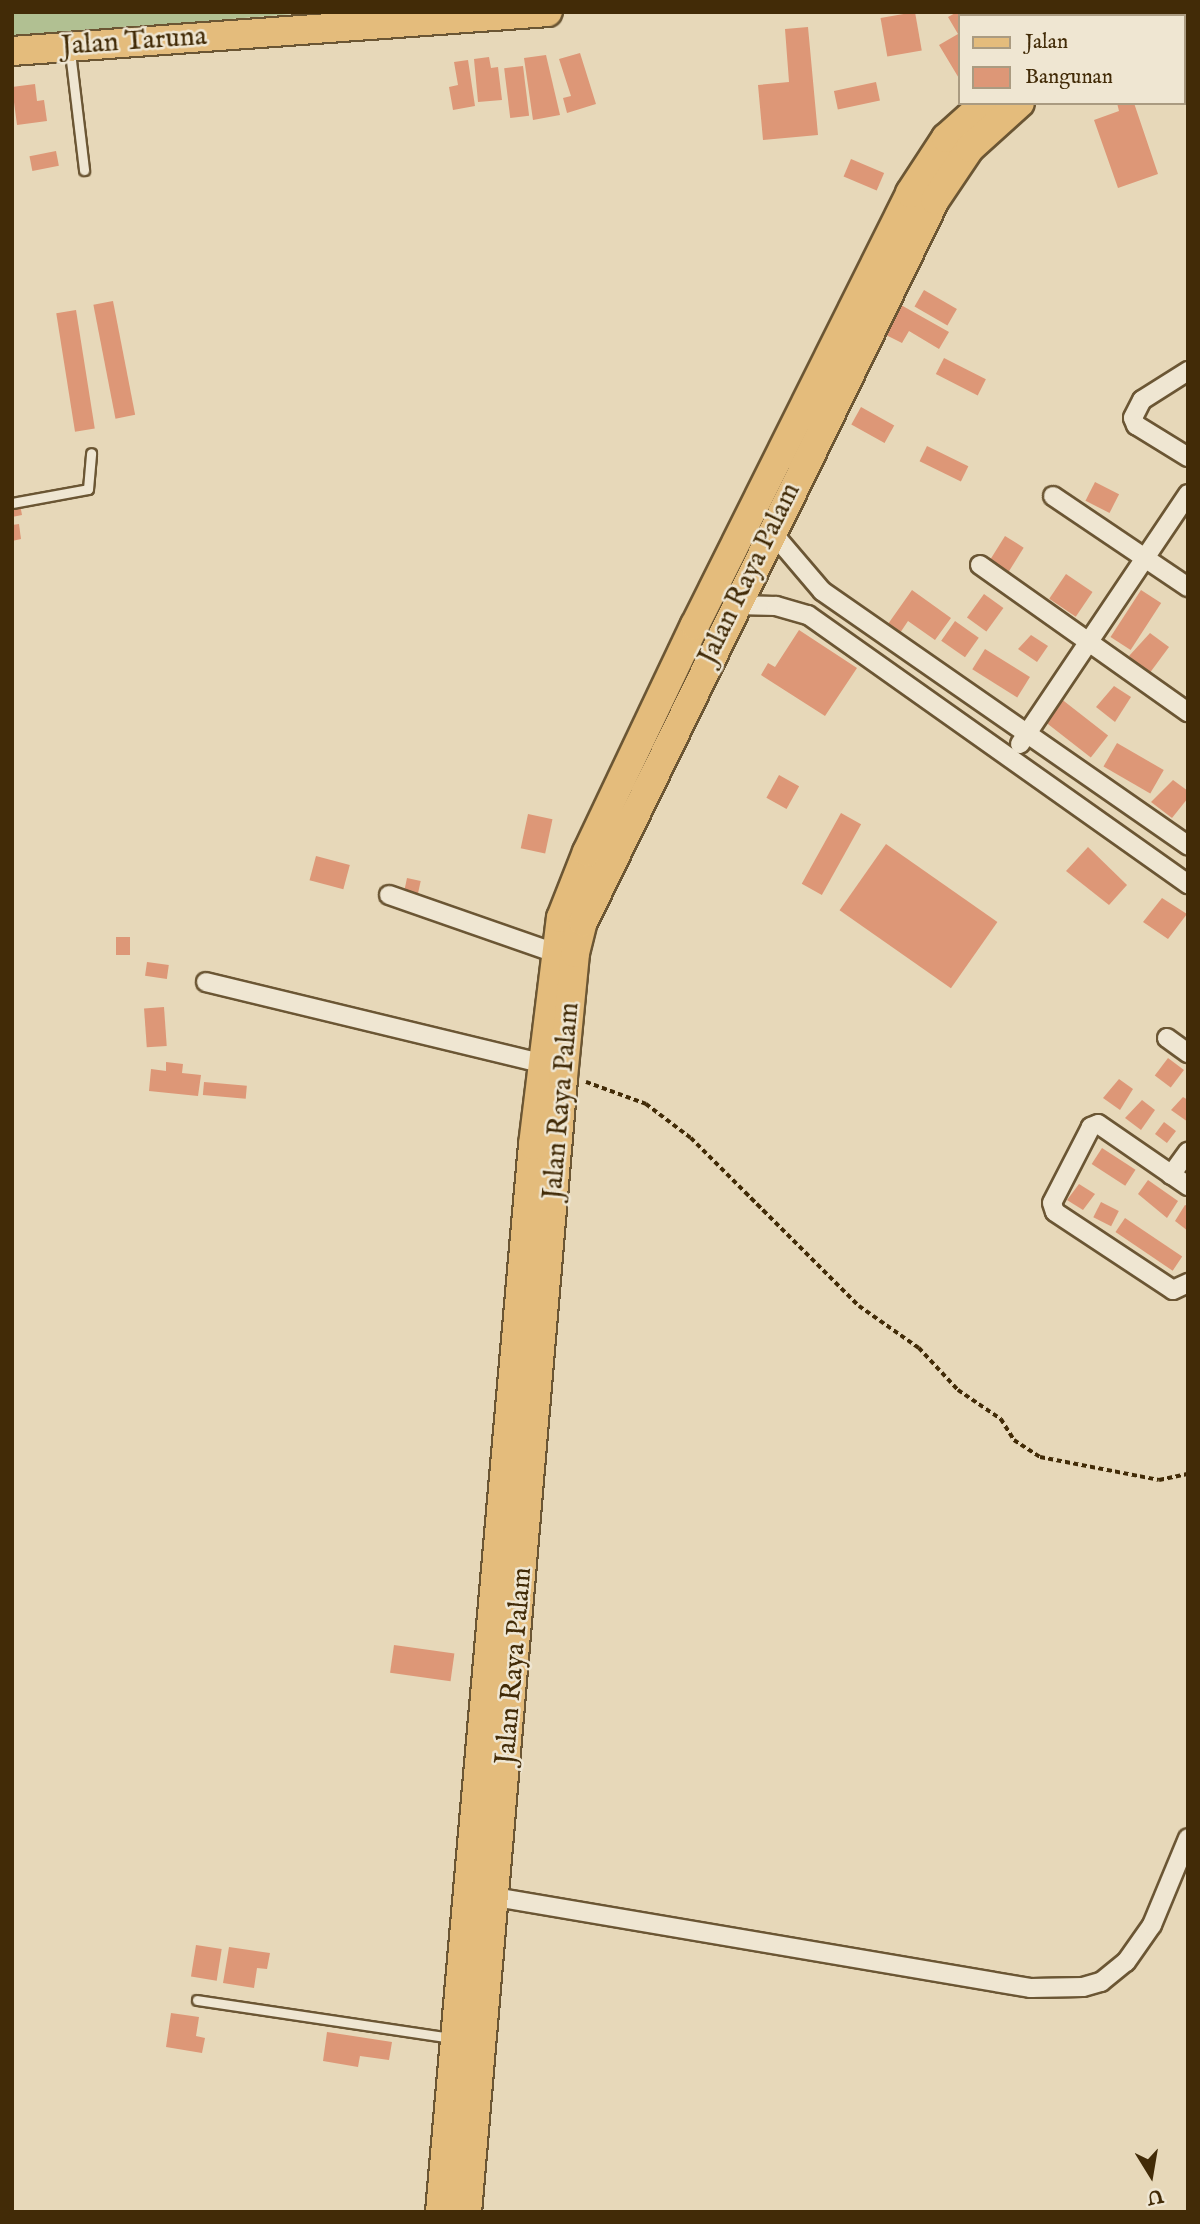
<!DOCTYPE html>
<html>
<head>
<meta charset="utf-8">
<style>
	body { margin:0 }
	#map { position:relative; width:1200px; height:2224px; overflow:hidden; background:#e7d8b9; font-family:"IM FELL English",serif }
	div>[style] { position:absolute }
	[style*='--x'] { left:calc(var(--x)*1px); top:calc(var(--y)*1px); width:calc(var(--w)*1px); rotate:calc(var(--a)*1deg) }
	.green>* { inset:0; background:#b1c092 }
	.building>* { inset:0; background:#dd9777; transform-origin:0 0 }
	.path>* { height:3.5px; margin-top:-1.75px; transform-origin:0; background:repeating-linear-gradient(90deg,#422b07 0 5px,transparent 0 8.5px) }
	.roads { filter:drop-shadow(2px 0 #6b5634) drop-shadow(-2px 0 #6b5634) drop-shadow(0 2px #6b5634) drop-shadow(0 -2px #6b5634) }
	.lane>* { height:9px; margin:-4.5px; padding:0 4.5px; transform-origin:4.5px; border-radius:4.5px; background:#efe6d2 }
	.street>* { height:18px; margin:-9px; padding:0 9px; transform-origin:9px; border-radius:9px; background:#efe6d2 }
	.primary>* { height:28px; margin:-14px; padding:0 14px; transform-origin:14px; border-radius:14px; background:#e4bc7c }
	span { translate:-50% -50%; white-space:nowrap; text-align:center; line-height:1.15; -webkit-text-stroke:5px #efe6d2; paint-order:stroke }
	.street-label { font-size:28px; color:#422b07 }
	.frame { position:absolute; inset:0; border:14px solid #422b07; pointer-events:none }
	.legend { position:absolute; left:958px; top:14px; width:228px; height:91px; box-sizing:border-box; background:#efe6d2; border:2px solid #aa9b81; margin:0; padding:9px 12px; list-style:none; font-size:21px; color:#422b07 }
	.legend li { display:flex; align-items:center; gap:14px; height:35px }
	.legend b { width:35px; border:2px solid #aa9b81 }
	.north { position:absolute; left:1116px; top:2140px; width:70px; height:70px; -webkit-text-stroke:5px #efe6d2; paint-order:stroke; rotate:169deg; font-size:19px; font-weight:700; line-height:28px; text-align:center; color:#422b07 }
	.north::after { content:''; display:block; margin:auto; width:24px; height:32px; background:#422b07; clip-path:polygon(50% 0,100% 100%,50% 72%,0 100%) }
</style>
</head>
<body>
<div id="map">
	<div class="green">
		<div style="clip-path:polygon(12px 12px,317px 12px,12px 37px)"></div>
	</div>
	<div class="building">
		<div style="left:915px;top:12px;width:39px;height:35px;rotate:80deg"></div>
		<div style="clip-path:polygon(957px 12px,968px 16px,960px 16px,960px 80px,939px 45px,958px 34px,948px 17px)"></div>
		<div style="left:980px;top:12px;width:20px;height:4px"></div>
		<div style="clip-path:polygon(1010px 12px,1029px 12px,1031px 16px,1012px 16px)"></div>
		<div style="clip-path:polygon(1032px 12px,1055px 12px,1048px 16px)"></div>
		<div style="clip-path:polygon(1057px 12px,1081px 12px,1083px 16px,1059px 16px)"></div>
		<div style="clip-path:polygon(808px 27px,818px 135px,763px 140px,758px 85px,789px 82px,785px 29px)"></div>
		<div style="clip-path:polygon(580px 53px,596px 104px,567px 113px,563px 98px,571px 96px,559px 59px)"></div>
		<div style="clip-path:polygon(546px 55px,560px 115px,533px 120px,524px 58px)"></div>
		<div style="clip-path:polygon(489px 57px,491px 68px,498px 67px,502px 100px,478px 102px,474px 59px)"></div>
		<div style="clip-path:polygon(468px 60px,475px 106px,453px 110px,449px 87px,458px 85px,454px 62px)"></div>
		<div style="left:523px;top:66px;width:50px;height:19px;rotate:83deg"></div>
		<div style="left:876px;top:82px;width:19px;height:43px;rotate:78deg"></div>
		<div style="clip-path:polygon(35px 84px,37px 101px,44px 100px,47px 121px,17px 125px,12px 87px)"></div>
		<div style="clip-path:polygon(1117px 103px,1134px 103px,1158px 174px,1118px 188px,1094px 120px,1119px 111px)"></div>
		<div style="left:56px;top:151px;width:15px;height:27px;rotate:79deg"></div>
		<div style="left:851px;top:159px;width:36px;height:19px;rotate:23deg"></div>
		<div style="left:924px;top:290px;width:38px;height:19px;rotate:30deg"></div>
		<div style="left:113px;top:301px;width:116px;height:20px;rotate:79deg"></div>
		<div style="clip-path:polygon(901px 305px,949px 332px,939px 349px,909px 331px,902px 343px,884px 334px)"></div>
		<div style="left:76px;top:310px;width:120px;height:20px;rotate:81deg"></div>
		<div style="left:944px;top:358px;width:47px;height:18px;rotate:27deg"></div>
		<div style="left:861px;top:407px;width:38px;height:20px;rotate:29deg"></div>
		<div style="left:927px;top:446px;width:46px;height:17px;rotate:26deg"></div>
		<div style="left:1095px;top:482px;width:27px;height:21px;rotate:27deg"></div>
		<div style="clip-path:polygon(20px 504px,22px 515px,12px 517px,12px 505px)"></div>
		<div style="clip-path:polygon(19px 524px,21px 539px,12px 541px,12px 525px)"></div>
		<div style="left:1005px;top:536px;width:22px;height:28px;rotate:32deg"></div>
		<div style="left:1066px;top:574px;width:32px;height:30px;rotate:34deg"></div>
		<div style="clip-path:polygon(912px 590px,951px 618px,935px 640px,908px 621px,900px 633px,888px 624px)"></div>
		<div style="left:1141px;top:590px;width:24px;height:56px;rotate:33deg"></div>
		<div style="left:984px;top:594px;width:24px;height:29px;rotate:36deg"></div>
		<div style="left:955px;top:621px;width:29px;height:24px;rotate:35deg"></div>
		<div style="clip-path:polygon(799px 630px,857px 668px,825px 716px,761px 675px,768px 663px,775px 667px)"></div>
		<div style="clip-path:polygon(1150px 633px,1169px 647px,1149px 674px,1129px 656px)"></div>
		<div style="clip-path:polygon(1031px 635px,1048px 646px,1037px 662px,1018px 649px)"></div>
		<div style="left:985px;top:649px;width:53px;height:24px;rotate:32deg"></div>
		<div style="clip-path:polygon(1114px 686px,1131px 697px,1115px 722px,1096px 707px)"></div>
		<div style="left:1060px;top:698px;width:61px;height:28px;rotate:38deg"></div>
		<div style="left:1117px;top:743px;width:54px;height:27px;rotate:30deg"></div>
		<div style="left:779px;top:775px;width:23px;height:26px;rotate:29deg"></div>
		<div style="clip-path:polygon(1173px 780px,1188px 791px,1188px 798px,1172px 818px,1151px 802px)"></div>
		<div style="left:841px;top:813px;width:23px;height:81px;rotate:29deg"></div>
		<div style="left:528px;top:814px;width:25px;height:35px;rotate:12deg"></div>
		<div style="left:886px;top:844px;width:136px;height:81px;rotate:35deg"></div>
		<div style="clip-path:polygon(1088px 847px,1127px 885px,1109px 905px,1066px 871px)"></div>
		<div style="left:316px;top:856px;width:35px;height:25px;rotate:15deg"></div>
		<div style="left:407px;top:878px;width:14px;height:14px;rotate:12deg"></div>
		<div style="clip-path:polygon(1162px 898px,1187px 914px,1168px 939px,1143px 922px)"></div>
		<div style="left:116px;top:937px;width:14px;height:18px"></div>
		<div style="left:147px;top:962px;width:22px;height:14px;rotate:8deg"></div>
		<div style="left:164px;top:1007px;width:39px;height:20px;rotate:86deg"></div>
		<div style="left:1168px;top:1058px;width:20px;height:22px;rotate:37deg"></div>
		<div style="clip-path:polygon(166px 1062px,183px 1064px,182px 1073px,201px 1075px,198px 1096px,149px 1091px,151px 1069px,166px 1071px)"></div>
		<div style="clip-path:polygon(1119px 1079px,1133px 1089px,1120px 1110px,1103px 1098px)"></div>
		<div style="left:204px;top:1082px;width:43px;height:13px;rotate:5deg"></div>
		<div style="clip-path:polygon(1183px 1097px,1188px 1100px,1188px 1122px,1171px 1110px)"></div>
		<div style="clip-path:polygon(1142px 1100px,1155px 1110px,1141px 1130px,1125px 1118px)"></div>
		<div style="left:1164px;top:1122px;width:15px;height:15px;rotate:37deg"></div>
		<div style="left:1102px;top:1148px;width:40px;height:19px;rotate:33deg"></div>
		<div style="clip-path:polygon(1148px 1180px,1178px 1201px,1167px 1218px,1138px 1194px)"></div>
		<div style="clip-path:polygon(1079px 1184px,1095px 1194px,1083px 1210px,1067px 1200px)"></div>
		<div style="left:1101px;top:1202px;width:20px;height:17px;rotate:27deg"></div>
		<div style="clip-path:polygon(1185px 1205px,1188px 1206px,1188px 1231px,1175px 1221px)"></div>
		<div style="left:1125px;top:1218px;width:69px;height:17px;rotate:34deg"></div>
		<div style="left:394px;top:1645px;width:61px;height:28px;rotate:8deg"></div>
		<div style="left:196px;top:1945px;width:26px;height:32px;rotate:9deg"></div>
		<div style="clip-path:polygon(229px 1947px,270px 1953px,267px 1969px,257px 1968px,254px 1988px,223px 1983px)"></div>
		<div style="clip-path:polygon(171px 2013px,199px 2017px,196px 2036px,205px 2038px,202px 2053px,166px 2047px)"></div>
		<div style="clip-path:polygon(327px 2032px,392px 2042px,389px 2060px,360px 2056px,358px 2067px,323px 2061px)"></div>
	</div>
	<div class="path">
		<div style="--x:586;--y:1082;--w:64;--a:20.1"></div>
		<div style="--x:646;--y:1104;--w:56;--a:37.1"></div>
		<div style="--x:691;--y:1138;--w:238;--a:45"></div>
		<div style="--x:859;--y:1306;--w:73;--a:35"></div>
		<div style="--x:919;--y:1348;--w:57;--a:47.1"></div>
		<div style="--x:958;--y:1390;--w:52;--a:34"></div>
		<div style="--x:1001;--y:1419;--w:25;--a:58"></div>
		<div style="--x:1014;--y:1440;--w:31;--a:33"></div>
		<div style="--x:1040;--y:1457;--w:121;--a:10.9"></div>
		<div style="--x:1159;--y:1480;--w:30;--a:-12"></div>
	</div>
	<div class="roads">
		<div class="lane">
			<div style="--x:70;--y:52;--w:119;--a:83.2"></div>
			<div style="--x:12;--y:503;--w:77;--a:-10.4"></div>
			<div style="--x:88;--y:489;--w:36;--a:-85"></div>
			<div style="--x:197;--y:2000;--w:257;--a:8.5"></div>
		</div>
		<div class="street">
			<div style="--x:1188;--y:371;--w:54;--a:147.8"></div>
			<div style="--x:1142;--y:400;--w:20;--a:117"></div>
			<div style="--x:1133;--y:418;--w:8;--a:67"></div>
			<div style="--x:1136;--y:425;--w:61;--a:31.6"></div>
			<div style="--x:1053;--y:496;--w:163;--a:34"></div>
			<div style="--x:771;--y:531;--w:79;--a:49.6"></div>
			<div style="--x:822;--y:591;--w:446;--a:34.8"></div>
			<div style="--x:980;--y:565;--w:255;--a:35.3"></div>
			<div style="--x:736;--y:605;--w:40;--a:1.4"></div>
			<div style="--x:776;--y:606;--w:33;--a:16"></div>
			<div style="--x:808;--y:615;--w:466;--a:35.3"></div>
			<div style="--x:1020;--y:744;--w:301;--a:-56.1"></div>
			<div style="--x:389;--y:895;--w:174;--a:19.2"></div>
			<div style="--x:206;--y:982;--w:346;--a:13.6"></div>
			<div style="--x:1167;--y:1038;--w:26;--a:36"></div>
			<div style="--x:1171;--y:1175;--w:29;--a:-54"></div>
			<div style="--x:1188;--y:1186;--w:109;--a:-145.4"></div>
			<div style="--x:1098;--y:1124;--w:8;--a:157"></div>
			<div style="--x:1091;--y:1127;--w:85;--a:117.2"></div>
			<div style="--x:1052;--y:1203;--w:9;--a:72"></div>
			<div style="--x:1055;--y:1212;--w:141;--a:33.5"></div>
			<div style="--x:1173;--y:1290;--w:17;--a:-25"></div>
			<div style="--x:495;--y:1897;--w:544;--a:9.64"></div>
			<div style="--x:1031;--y:1988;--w:52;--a:-1.1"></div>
			<div style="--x:1083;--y:1987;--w:19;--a:-16"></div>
			<div style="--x:1101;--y:1982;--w:32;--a:-39"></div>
			<div style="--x:1126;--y:1962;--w:45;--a:-54.9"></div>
			<div style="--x:1152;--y:1925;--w:94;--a:-67.5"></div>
		</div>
		<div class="primary">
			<div style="--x:1115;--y:16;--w:7;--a:-34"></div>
			<div style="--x:1148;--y:16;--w:6;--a:-39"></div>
			<div style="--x:12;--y:51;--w:537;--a:-4.16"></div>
			<div style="--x:440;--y:2212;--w:1071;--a:-85.02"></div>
			<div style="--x:533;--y:1145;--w:229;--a:-83"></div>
			<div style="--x:561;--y:918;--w:71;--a:-68.5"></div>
			<div style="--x:587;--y:852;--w:251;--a:-64.6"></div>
			<div style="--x:695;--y:625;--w:483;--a:-63.5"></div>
			<div style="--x:910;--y:193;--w:66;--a:-56.8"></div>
			<div style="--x:946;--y:138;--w:52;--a:-41.9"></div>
			<div style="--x:467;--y:2212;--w:1138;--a:-85.16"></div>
			<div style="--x:563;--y:1078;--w:126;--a:-84.5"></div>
			<div style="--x:575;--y:953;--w:32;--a:-76"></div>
			<div style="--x:583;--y:922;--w:803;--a:-64.01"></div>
			<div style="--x:935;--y:200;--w:63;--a:-56.1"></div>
			<div style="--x:970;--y:148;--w:67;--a:-42"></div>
		</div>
	</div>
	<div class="street-label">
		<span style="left:134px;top:42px;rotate:-4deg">Jalan Taruna</span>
		<span style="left:750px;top:574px;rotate:-64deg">Jalan Raya Palam</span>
		<span style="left:562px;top:1101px;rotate:-85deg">Jalan Raya Palam</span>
		<span style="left:515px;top:1666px;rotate:-85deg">Jalan Raya Palam</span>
	</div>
	<div class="frame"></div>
	<ul class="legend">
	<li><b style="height:9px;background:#e4bc7c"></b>Jalan</li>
	<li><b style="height:19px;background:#dd9777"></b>Bangunan</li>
	</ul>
	<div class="north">U</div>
</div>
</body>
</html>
